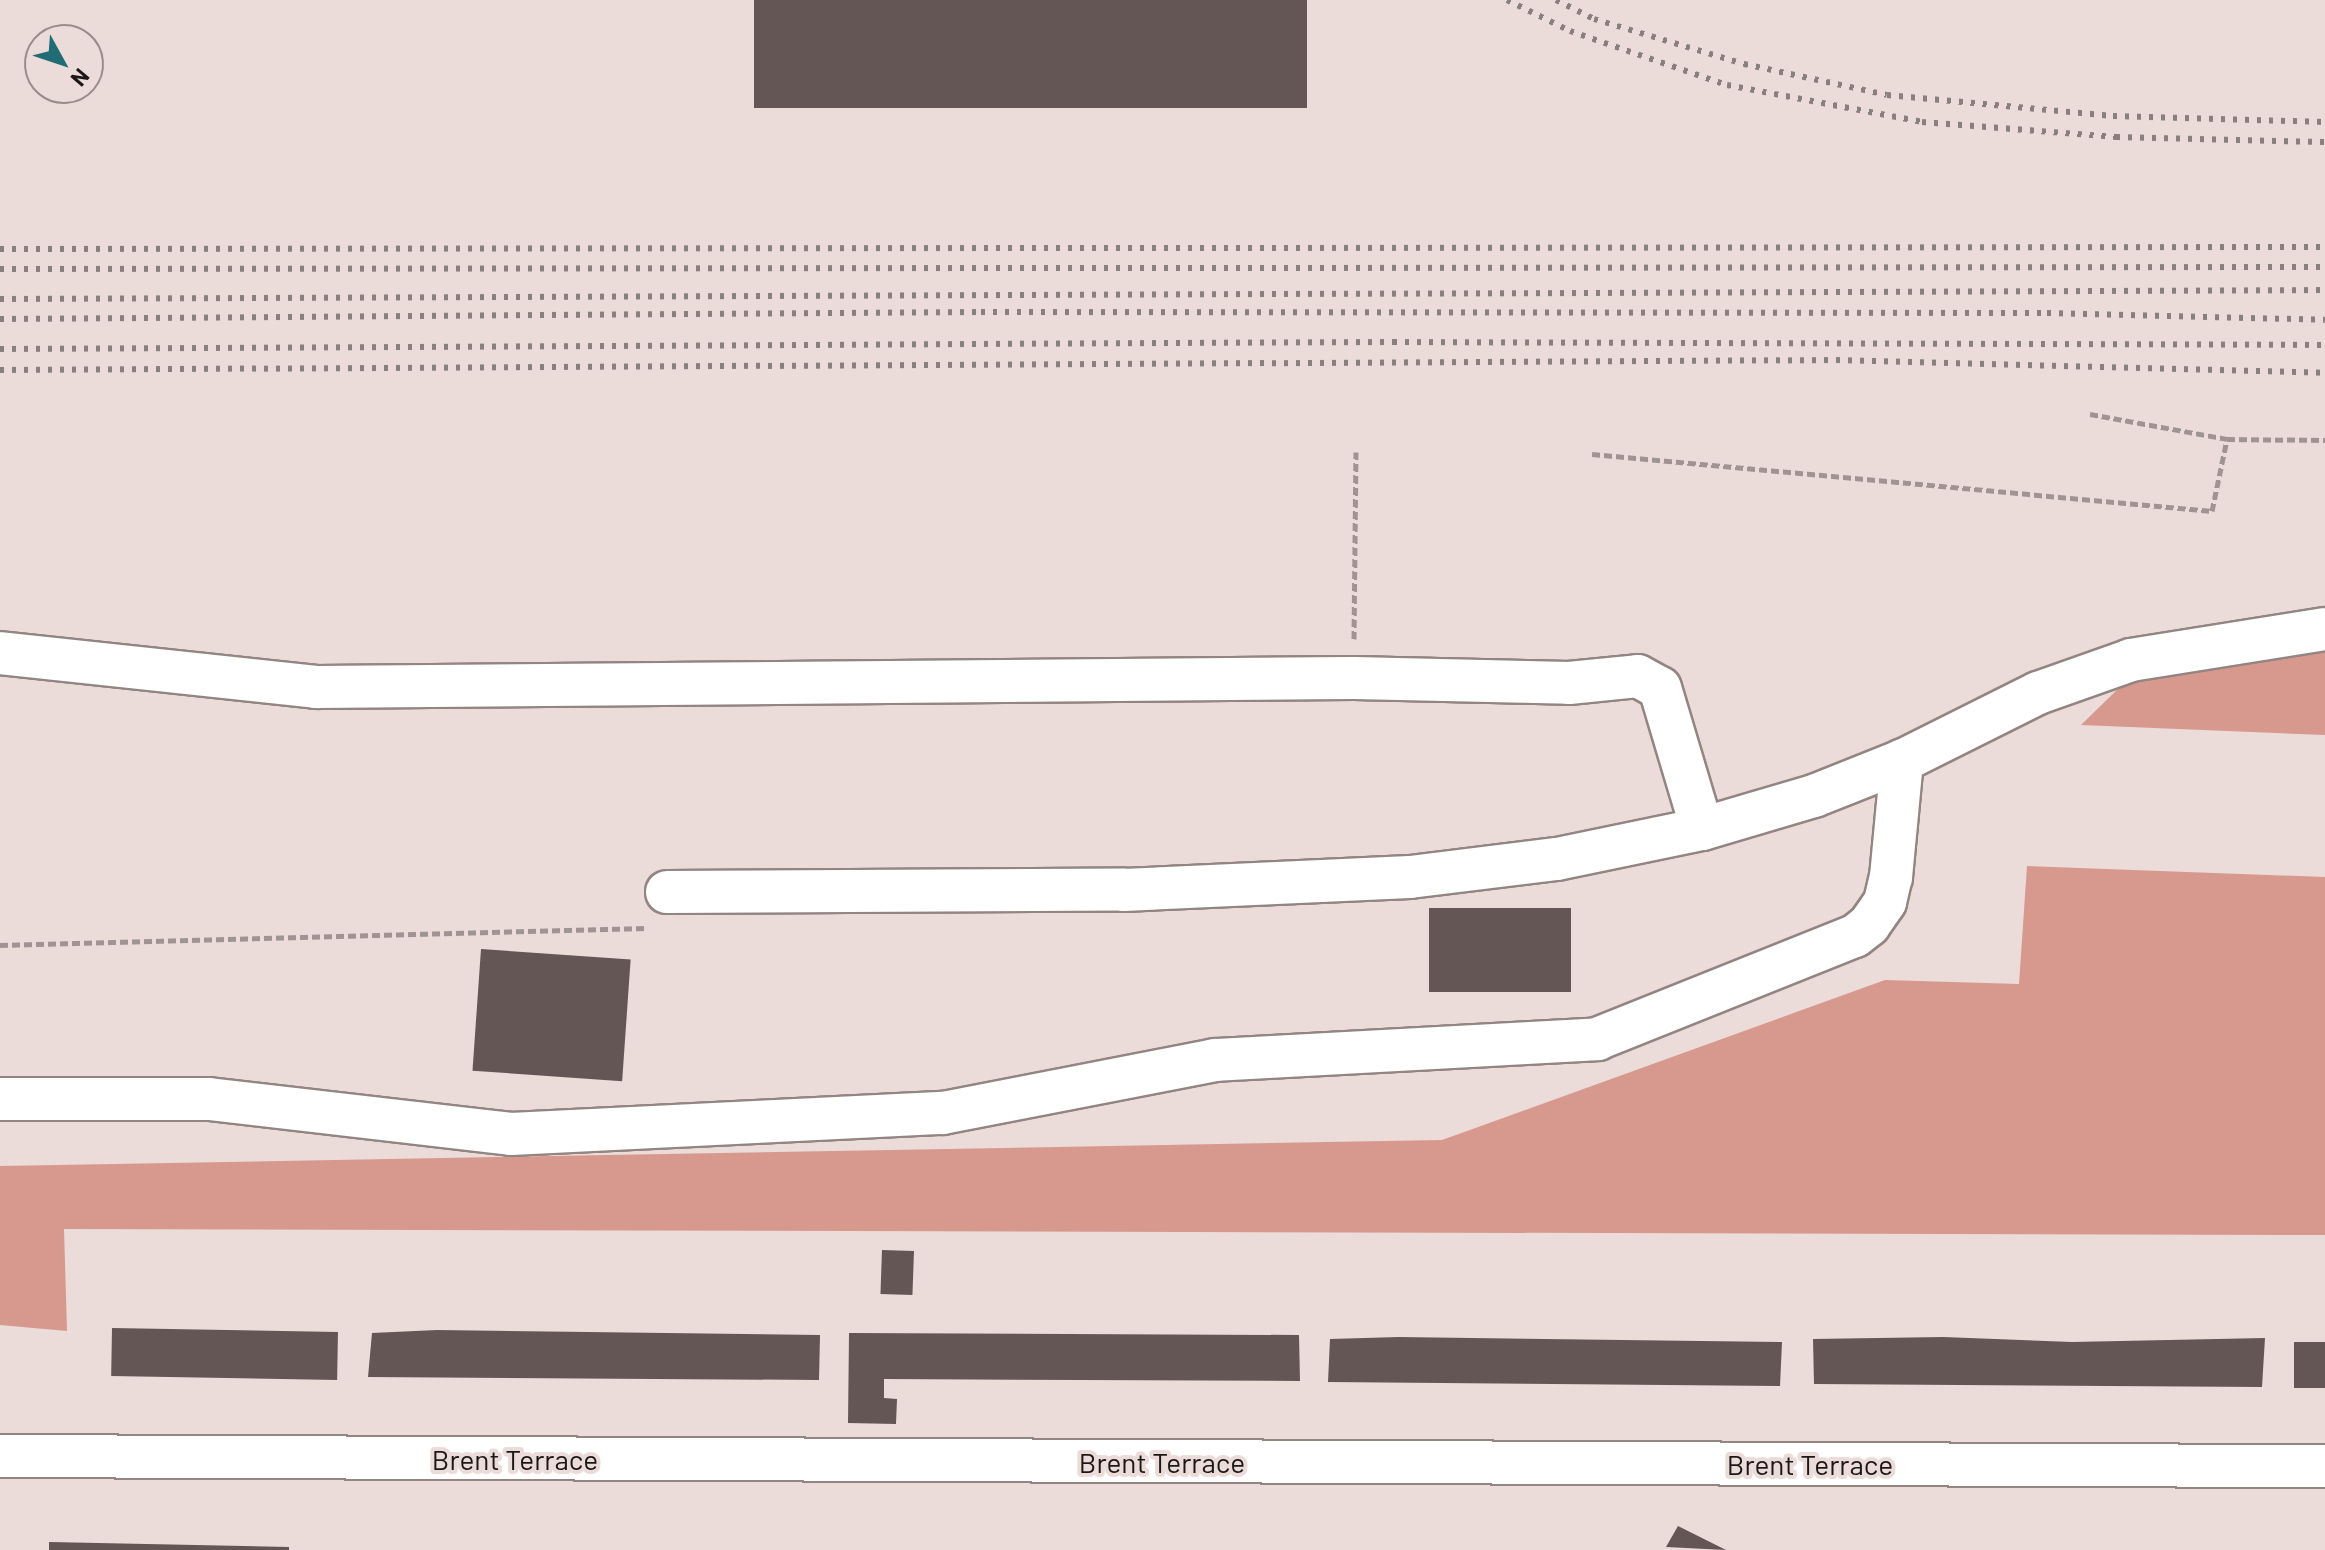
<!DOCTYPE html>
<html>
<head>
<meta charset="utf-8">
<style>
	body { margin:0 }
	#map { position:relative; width:2325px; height:1550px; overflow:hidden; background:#ebdcd9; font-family:Barlow,sans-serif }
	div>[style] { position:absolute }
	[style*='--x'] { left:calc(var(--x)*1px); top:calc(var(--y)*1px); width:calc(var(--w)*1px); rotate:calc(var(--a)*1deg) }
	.forest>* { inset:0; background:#d7988e }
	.building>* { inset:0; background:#635654; transform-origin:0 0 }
	.path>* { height:5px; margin-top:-2.5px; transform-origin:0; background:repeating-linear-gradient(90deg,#a09492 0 8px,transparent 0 12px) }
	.roads { filter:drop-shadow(2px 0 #928582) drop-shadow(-2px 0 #928582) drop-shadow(0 2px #928582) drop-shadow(0 -2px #928582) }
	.minor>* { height:42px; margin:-21px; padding:0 21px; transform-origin:21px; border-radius:21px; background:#fff }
	.rail>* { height:6px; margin-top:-3px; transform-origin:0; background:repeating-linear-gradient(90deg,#897f7d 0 4px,transparent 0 12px) }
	span { translate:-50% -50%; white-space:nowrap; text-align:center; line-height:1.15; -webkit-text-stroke:8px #ebdcd9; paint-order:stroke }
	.street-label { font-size:28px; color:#1c1716 }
	.north { position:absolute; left:24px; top:24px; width:80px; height:80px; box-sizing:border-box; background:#ebdcd9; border:2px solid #988d8b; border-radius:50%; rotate:130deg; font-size:22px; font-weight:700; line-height:32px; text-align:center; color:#1c1716 }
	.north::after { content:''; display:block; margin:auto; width:28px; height:36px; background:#226c76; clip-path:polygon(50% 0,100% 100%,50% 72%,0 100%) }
</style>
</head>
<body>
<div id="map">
	<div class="forest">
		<div style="clip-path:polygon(2325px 651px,2325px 735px,2081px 725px,2126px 681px,2264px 654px)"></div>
		<div style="clip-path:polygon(2027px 866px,2325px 877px,2325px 1235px,64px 1229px,67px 1331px,0 1325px,0 1166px,1442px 1140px,1885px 980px,2019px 984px)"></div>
	</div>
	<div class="building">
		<div style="left:754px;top:0;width:553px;height:108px"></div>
		<div style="left:1429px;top:908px;width:142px;height:84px"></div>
		<div style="left:481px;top:949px;width:150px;height:122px;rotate:4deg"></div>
		<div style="left:882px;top:1250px;width:32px;height:44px;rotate:2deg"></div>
		<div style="left:112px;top:1328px;width:226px;height:48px;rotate:1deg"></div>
		<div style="clip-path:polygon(437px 1330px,820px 1335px,819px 1380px,368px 1377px,372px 1333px)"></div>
		<div style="clip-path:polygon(849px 1333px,1299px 1335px,1300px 1381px,884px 1379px,884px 1398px,897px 1399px,896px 1424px,848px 1423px)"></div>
		<div style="clip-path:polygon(1399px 1337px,1782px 1342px,1780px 1386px,1328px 1382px,1330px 1339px)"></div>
		<div style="clip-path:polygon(1943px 1337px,2072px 1342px,2265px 1338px,2262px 1387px,1814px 1384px,1813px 1339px)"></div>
		<div style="left:2294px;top:1342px;width:31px;height:46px"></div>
		<div style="clip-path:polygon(1678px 1526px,1726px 1550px,1666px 1547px)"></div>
		<div style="clip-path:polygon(49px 1542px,289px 1547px,289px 1550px,49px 1550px)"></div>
	</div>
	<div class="path">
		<div style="--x:2090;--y:414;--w:139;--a:10.3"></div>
		<div style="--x:2227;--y:439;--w:98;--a:0.6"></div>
		<div style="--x:1592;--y:454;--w:623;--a:5.25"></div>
		<div style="--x:2212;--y:511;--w:74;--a:-78.2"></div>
		<div style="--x:1354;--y:639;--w:187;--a:-89.4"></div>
		<div style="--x:0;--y:945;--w:647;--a:-1.51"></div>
	</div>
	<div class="roads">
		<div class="minor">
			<div style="--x:0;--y:653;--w:318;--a:6.1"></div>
			<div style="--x:316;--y:687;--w:1038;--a:-0.5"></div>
			<div style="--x:1354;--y:678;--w:215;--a:1.3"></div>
			<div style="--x:1569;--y:683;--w:69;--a:-5.8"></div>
			<div style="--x:1638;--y:676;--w:25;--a:29"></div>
			<div style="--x:1660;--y:688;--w:147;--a:73.4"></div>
			<div style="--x:667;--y:892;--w:457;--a:-0.3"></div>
			<div style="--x:1124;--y:890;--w:286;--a:-2.6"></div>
			<div style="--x:1410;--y:877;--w:148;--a:-7"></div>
			<div style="--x:1557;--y:859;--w:148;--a:-11.7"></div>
			<div style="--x:1702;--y:829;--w:117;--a:-16.4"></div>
			<div style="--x:1814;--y:796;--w:95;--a:-21.7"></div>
			<div style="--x:1902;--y:761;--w:152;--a:-26.6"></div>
			<div style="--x:2038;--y:693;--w:99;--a:-19.5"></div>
			<div style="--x:2131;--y:660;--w:196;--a:-9.1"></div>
			<div style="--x:0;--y:1099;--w:209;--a:0"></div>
			<div style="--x:209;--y:1099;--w:304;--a:6.6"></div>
			<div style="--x:511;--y:1134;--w:433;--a:-2.8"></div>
			<div style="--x:943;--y:1113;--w:277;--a:-11"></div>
			<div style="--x:1215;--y:1060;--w:383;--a:-3.1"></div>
			<div style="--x:1597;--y:1039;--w:278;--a:-21.8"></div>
			<div style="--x:1855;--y:936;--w:18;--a:-38"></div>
			<div style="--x:1869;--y:925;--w:28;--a:-55"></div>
			<div style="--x:1885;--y:902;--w:26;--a:-77"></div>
			<div style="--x:1891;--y:877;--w:117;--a:-84.6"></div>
			<div style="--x:0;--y:1456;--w:2325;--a:0.25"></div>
		</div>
	</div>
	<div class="rail">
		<div style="--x:1507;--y:0;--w:70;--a:26.2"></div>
		<div style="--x:1570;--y:31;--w:166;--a:19"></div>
		<div style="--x:1727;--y:85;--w:198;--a:10.7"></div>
		<div style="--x:1922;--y:122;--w:195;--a:4.4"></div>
		<div style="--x:2116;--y:137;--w:209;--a:1.4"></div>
		<div style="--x:1556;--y:0;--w:42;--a:26.6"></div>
		<div style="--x:1594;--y:19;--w:157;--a:16.7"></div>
		<div style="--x:1744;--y:64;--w:146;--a:12.2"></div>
		<div style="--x:1887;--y:95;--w:227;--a:5.3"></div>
		<div style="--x:2113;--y:116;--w:212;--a:1.6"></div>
		<div style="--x:0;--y:249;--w:2325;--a:-0.05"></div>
		<div style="--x:0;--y:269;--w:2325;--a:-0.05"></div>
		<div style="--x:0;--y:299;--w:2325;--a:-0.22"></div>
		<div style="--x:0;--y:319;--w:981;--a:-0.41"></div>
		<div style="--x:981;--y:312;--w:1066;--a:0.05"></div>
		<div style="--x:2047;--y:313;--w:278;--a:1.4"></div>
		<div style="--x:0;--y:349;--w:1393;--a:-0.29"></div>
		<div style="--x:1393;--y:342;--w:932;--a:0.18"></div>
		<div style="--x:0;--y:370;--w:1836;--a:-0.31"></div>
		<div style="--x:1836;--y:360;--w:489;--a:1.5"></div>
	</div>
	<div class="street-label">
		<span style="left:515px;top:1459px">Brent Terrace</span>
		<span style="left:1162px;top:1462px">Brent Terrace</span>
		<span style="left:1810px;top:1464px">Brent Terrace</span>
	</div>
	<div class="north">N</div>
</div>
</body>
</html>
